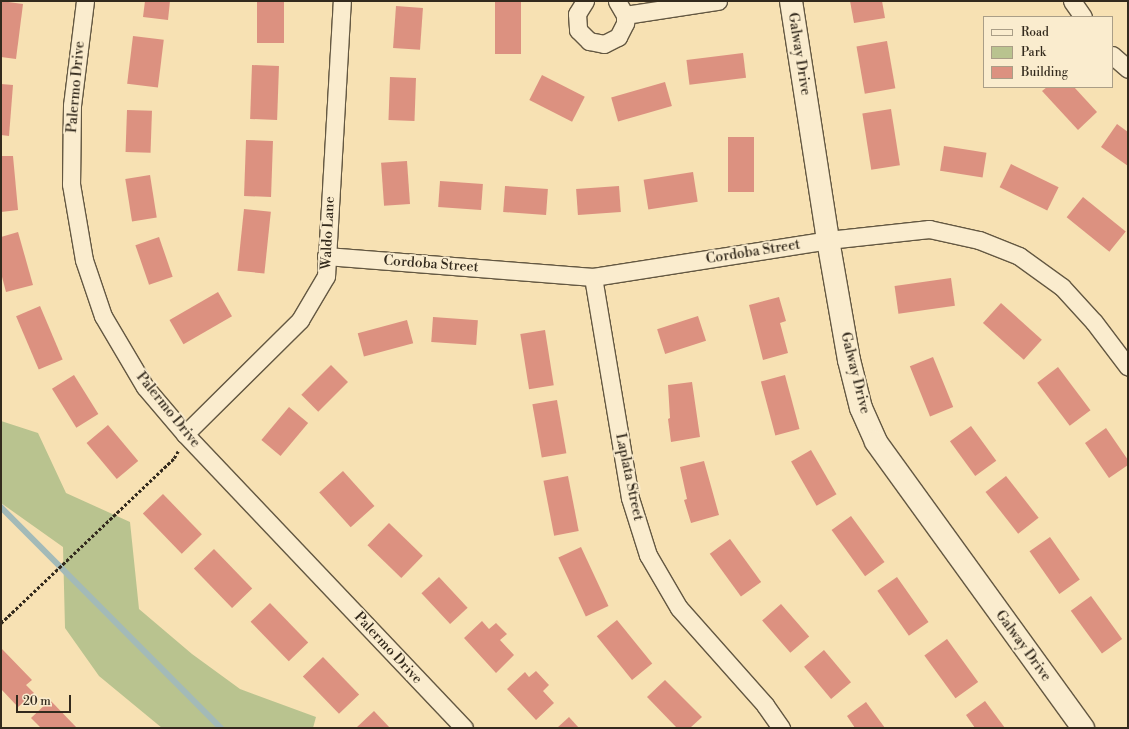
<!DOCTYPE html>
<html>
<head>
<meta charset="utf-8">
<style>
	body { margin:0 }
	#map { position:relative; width:1129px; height:729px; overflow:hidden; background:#f7e1b3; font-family:"Libre Bodoni",serif }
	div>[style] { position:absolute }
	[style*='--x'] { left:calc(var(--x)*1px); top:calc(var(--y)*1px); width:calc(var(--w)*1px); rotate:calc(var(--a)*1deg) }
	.green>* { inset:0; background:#b9c38f }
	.stream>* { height:5.5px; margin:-2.75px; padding:0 2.75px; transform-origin:2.75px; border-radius:2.75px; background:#a3bab8 }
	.building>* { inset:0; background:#dc9180; transform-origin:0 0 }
	.path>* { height:2.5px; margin-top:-1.25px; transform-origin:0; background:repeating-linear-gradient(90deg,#332a1d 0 3px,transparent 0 5px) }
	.roads { filter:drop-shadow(1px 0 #645842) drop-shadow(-1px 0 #645842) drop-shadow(0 1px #645842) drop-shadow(0 -1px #645842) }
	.street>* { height:17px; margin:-8.5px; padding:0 8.5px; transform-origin:8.5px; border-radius:8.5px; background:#faecce }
	.secondary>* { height:22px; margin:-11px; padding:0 11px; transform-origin:11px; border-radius:11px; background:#faecce }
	span { translate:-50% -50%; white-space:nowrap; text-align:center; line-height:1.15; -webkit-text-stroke:3.5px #faecce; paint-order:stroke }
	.street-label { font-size:14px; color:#332a1d }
	.frame { position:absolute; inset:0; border:2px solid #332a1d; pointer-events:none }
	.legend { position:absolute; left:983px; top:16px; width:130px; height:72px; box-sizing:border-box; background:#faecce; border:1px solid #aa9e87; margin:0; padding:5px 7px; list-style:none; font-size:12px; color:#332a1d }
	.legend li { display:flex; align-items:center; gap:8px; height:20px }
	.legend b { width:20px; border:1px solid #aa9e87 }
	.scale { position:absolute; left:16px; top:695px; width:55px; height:18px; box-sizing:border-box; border:2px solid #332a1d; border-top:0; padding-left:5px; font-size:12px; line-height:14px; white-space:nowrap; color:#332a1d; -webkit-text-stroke:3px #faecce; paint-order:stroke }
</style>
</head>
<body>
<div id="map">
	<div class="green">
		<div style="clip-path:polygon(1px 421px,38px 433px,66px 493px,130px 522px,139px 609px,192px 654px,240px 689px,316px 717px,313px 728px,162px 728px,99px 676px,65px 628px,63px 547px,1px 503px)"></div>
	</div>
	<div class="stream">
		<div style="--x:1;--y:507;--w:312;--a:45.1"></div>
	</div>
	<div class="building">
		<div style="clip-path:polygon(1px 1px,23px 4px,16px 59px,1px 57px)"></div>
		<div style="clip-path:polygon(145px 1px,170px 1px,168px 20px,143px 17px)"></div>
		<div style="left:257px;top:1px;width:27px;height:42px"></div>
		<div style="left:495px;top:1px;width:26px;height:53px"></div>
		<div style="clip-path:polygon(850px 1px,882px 1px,885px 18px,854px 23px)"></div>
		<div style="left:396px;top:6px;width:27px;height:42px;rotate:4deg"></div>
		<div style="left:133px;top:36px;width:31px;height:48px;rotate:7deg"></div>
		<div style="left:887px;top:41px;width:48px;height:31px;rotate:80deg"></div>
		<div style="left:743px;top:53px;width:25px;height:57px;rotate:83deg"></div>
		<div style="left:252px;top:65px;width:27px;height:54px;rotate:2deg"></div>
		<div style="left:542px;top:75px;width:48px;height:28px;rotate:27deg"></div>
		<div style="left:390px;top:77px;width:26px;height:43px;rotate:2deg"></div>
		<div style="left:665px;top:82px;width:25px;height:56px;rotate:74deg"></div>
		<div style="clip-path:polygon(1px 84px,13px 85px,9px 136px,1px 135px)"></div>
		<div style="clip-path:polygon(1047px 87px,1074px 87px,1097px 112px,1078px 130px,1042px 91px)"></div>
		<div style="left:891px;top:109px;width:57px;height:29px;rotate:81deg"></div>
		<div style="left:127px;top:110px;width:25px;height:42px;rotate:2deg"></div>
		<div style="clip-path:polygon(1117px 124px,1128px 132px,1128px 166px,1101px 147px)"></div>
		<div style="left:728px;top:137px;width:26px;height:55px"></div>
		<div style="left:246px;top:140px;width:27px;height:56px;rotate:2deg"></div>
		<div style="left:944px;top:146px;width:43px;height:25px;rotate:9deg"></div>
		<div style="clip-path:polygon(1px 156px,13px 156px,18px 210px,1px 212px)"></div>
		<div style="left:407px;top:161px;width:43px;height:26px;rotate:86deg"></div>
		<div style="left:1011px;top:164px;width:53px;height:26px;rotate:26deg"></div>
		<div style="left:693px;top:172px;width:30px;height:50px;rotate:81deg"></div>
		<div style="left:150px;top:175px;width:43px;height:25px;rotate:81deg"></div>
		<div style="left:440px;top:181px;width:43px;height:26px;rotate:4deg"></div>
		<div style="left:505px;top:186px;width:43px;height:26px;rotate:4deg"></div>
		<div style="left:619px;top:186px;width:26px;height:43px;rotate:86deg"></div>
		<div style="left:1083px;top:197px;width:55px;height:26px;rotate:39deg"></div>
		<div style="left:244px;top:209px;width:27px;height:62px;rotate:6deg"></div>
		<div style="clip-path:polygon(18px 232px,33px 285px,6px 292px,1px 273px,1px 237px)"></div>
		<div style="left:159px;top:237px;width:42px;height:25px;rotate:71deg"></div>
		<div style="left:951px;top:278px;width:28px;height:57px;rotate:82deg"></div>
		<div style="left:218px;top:292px;width:28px;height:56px;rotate:60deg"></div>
		<div style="clip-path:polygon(779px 297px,786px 321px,780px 323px,788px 353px,763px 360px,749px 305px)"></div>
		<div style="left:1001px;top:303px;width:55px;height:27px;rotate:42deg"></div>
		<div style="left:40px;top:306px;width:58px;height:26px;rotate:67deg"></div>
		<div style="left:698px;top:316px;width:26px;height:43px;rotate:72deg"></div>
		<div style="left:433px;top:317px;width:45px;height:25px;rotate:4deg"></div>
		<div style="left:407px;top:320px;width:24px;height:51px;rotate:75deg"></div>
		<div style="left:545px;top:330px;width:56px;height:25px;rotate:81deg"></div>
		<div style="left:933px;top:357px;width:54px;height:25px;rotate:68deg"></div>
		<div style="left:331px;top:365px;width:24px;height:42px;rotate:45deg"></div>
		<div style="left:1058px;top:367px;width:54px;height:26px;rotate:53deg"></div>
		<div style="left:74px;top:375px;width:46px;height:26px;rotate:58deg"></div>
		<div style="left:785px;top:375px;width:56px;height:25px;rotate:75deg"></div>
		<div style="clip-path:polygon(692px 382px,700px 437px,671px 442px,668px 419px,670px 418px,668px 385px)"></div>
		<div style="left:557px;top:400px;width:54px;height:25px;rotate:80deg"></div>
		<div style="left:289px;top:407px;width:25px;height:43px;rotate:40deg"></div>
		<div style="left:108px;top:425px;width:47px;height:28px;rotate:50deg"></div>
		<div style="left:971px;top:426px;width:43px;height:26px;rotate:54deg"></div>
		<div style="clip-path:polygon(1106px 428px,1128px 460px,1128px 465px,1109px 478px,1085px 443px)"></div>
		<div style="left:811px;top:450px;width:51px;height:23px;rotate:60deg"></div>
		<div style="clip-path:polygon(704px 461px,719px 515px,691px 523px,684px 500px,687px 499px,680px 467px)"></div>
		<div style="left:343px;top:471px;width:47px;height:32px;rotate:48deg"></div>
		<div style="left:568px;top:476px;width:56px;height:25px;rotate:79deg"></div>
		<div style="left:1006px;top:476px;width:53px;height:26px;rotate:52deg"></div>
		<div style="left:163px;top:494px;width:56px;height:28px;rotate:46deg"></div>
		<div style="left:851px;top:516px;width:57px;height:24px;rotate:54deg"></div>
		<div style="left:389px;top:523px;width:47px;height:31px;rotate:44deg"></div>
		<div style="left:1050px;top:537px;width:52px;height:25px;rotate:55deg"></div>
		<div style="left:730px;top:539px;width:53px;height:25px;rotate:54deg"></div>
		<div style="left:581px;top:547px;width:65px;height:25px;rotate:65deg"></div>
		<div style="left:214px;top:549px;width:55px;height:28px;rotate:46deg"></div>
		<div style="left:439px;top:577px;width:42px;height:24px;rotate:47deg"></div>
		<div style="left:897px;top:577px;width:55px;height:24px;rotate:55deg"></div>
		<div style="left:1091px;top:596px;width:53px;height:25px;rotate:54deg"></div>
		<div style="left:270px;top:603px;width:55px;height:27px;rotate:46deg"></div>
		<div style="left:781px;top:604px;width:43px;height:25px;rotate:49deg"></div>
		<div style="left:617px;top:620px;width:56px;height:26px;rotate:51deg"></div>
		<div style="clip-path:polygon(482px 621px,489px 629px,496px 623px,507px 634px,500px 640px,514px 655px,496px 673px,464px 638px)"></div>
		<div style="left:947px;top:639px;width:53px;height:28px;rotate:54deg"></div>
		<div style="clip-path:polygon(2px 649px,32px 680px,26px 685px,34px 693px,18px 707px,1px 689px)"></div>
		<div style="left:824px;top:650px;width:42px;height:26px;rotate:50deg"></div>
		<div style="left:323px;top:657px;width:52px;height:28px;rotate:46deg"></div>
		<div style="clip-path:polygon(536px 671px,549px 685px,543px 691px,554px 703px,536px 720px,507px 689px,525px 672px,529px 677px)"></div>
		<div style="clip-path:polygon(665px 680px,702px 717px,690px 728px,677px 728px,647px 697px)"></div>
		<div style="clip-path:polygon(50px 700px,77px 728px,41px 728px,31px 718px)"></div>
		<div style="clip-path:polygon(985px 701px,1005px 728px,975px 728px,966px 715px)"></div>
		<div style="clip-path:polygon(866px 702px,885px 728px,855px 728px,847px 716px)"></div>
		<div style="clip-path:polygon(374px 711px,390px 728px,356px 728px)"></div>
		<div style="clip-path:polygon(569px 717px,579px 728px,557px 728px)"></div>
	</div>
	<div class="path">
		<div style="--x:1;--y:623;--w:239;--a:-43.6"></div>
		<div style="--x:174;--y:458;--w:8;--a:-60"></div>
	</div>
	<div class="roads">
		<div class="street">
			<div style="--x:85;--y:1;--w:105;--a:97.1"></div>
			<div style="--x:72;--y:105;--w:79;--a:90.7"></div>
			<div style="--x:71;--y:184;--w:77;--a:80.3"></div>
			<div style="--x:84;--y:260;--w:59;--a:71.3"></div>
			<div style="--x:103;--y:316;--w:82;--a:59.4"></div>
			<div style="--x:145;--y:387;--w:62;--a:49.6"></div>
			<div style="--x:185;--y:434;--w:405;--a:46.5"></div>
			<div style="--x:585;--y:1;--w:15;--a:122"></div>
			<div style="--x:577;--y:14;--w:16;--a:86"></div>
			<div style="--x:578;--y:30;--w:16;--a:45"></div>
			<div style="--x:589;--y:41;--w:15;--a:11"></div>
			<div style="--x:604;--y:44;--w:16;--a:-27"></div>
			<div style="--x:618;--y:37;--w:16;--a:-63"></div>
			<div style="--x:625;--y:23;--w:8;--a:-90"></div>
			<div style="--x:625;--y:15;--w:16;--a:-120"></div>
			<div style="--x:1072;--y:1;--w:19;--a:55"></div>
			<div style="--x:625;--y:15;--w:94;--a:-8.6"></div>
			<div style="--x:1112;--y:55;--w:21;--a:41"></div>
			<div style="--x:326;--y:256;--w:268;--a:4.5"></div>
			<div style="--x:593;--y:277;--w:238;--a:-8.9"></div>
			<div style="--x:828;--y:240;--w:102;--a:-6.2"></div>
			<div style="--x:929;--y:229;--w:51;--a:12.4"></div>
			<div style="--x:979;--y:240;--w:43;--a:21.8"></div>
			<div style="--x:1019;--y:256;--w:53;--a:35.8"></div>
			<div style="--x:1062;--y:287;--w:47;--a:47.6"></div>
			<div style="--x:1094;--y:322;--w:56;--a:52.9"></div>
			<div style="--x:593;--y:277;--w:224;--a:80.5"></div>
			<div style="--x:630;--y:498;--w:60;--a:72.5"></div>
			<div style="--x:648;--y:555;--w:61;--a:59.7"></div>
			<div style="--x:679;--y:608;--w:130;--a:48.4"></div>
			<div style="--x:765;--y:705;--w:28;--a:55"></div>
			<div style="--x:185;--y:434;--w:162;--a:-44.7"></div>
			<div style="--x:300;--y:320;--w:51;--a:-59.4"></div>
			<div style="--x:326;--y:276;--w:275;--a:-86.7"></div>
		</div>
		<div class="secondary">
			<div style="--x:791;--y:1;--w:242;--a:81.2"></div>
			<div style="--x:828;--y:240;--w:122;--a:80.1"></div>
			<div style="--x:849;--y:360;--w:49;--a:76"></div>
			<div style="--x:861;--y:408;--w:37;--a:66"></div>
			<div style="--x:876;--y:442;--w:353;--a:54.1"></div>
		</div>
	</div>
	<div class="street-label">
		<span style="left:799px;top:54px;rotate:81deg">Galway Drive</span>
		<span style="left:76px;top:87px;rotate:-85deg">Palermo Drive</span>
		<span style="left:328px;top:233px;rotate:-87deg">Waldo Lane</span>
		<span style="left:753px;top:252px;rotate:-9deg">Cordoba Street</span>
		<span style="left:431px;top:264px;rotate:4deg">Cordoba Street</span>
		<span style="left:855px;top:373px;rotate:76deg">Galway Drive</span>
		<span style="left:168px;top:410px;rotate:51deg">Palermo Drive</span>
		<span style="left:629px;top:477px;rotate:78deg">Laplata Street</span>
		<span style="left:1023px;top:646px;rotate:54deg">Galway Drive</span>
		<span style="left:388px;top:648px;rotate:47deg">Palermo Drive</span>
	</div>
	<div class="frame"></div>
	<ul class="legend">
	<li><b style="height:5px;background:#faecce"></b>Road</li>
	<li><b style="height:11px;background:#b9c38f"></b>Park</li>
	<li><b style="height:11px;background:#dc9180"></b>Building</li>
	</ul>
	<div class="scale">20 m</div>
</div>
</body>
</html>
